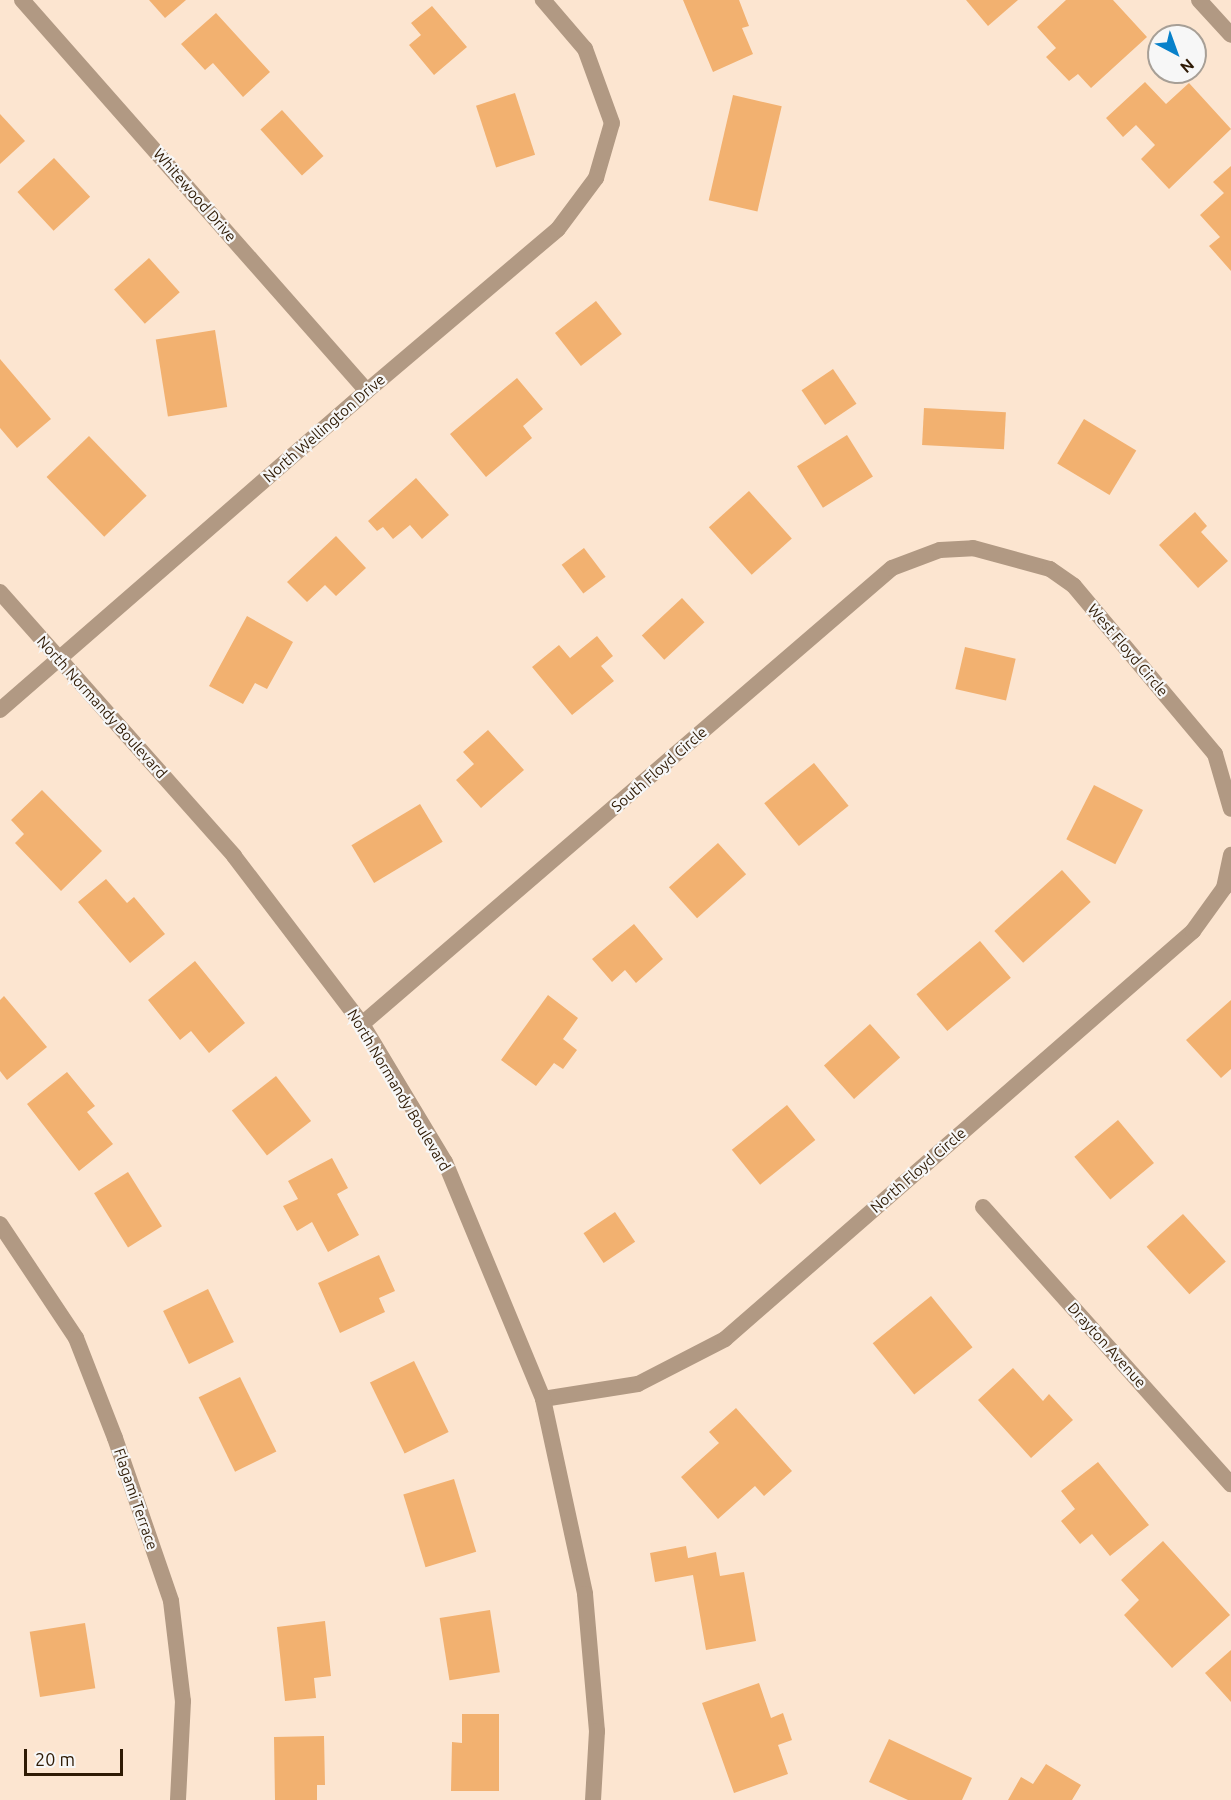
<!DOCTYPE html>
<html>
<head>
<meta charset="utf-8">
<style>
	body { margin:0 }
	#map { position:relative; width:1231px; height:1800px; overflow:hidden; background:#fce5d0; font-family:Ubuntu,sans-serif }
	div>[style] { position:absolute }
	[style*='--x'] { left:calc(var(--x)*1px); top:calc(var(--y)*1px); width:calc(var(--w)*1px); rotate:calc(var(--a)*1deg) }
	.building>* { inset:0; background:#f2b170; transform-origin:0 0 }
	.minor>* { height:16px; margin:-8px; padding:0 8px; transform-origin:8px; border-radius:8px; background:#b19983 }
	.tertiary>* { height:16px; margin:-8px; padding:0 8px; transform-origin:8px; border-radius:8px; background:#b19983 }
	span { translate:-50% -50%; white-space:nowrap; text-align:center; line-height:1.15; -webkit-text-stroke:4.5px #f7f7f7; paint-order:stroke }
	.street-label { font-size:15px; color:#2e1a04 }
	.north { position:absolute; left:1147px; top:24px; width:60px; height:60px; box-sizing:border-box; background:#f7f7f7; border:2px solid #a79f96; border-radius:50%; rotate:139deg; font-size:16px; font-weight:700; line-height:24px; text-align:center; color:#2e1a04 }
	.north::after { content:''; display:block; margin:auto; width:21px; height:27px; background:#0881ca; clip-path:polygon(50% 0,100% 100%,50% 72%,0 100%) }
	.scale { position:absolute; left:24px; top:1749px; width:99px; height:27px; box-sizing:border-box; border:3px solid #2e1a04; border-top:0; padding-left:8px; font-size:18px; line-height:21px; white-space:nowrap; color:#2e1a04; -webkit-text-stroke:4px #f7f7f7; paint-order:stroke }
</style>
</head>
<body>
<div id="map">
	<div class="building">
		<div style="clip-path:polygon(149px 0,186px 0,165px 18px)"></div>
		<div style="clip-path:polygon(683px 0,739px 0,749px 26px,742px 28px,753px 54px,713px 72px)"></div>
		<div style="clip-path:polygon(966px 0,1018px 0,988px 26px)"></div>
		<div style="clip-path:polygon(1066px 0,1113px 0,1147px 37px,1091px 88px,1078px 74px,1069px 81px,1046px 57px,1056px 48px,1037px 27px)"></div>
		<div style="clip-path:polygon(432px 6px,467px 47px,434px 75px,409px 45px,421px 35px,411px 23px)"></div>
		<div style="clip-path:polygon(216px 13px,270px 72px,243px 97px,213px 63px,205px 70px,181px 44px)"></div>
		<div style="clip-path:polygon(1145px 82px,1166px 104px,1189px 83px,1231px 129px,1169px 189px,1141px 159px,1155px 145px,1136px 125px,1123px 137px,1106px 118px)"></div>
		<div style="left:515px;top:93px;width:65px;height:41px;rotate:72deg"></div>
		<div style="left:733px;top:95px;width:50px;height:108px;rotate:13deg"></div>
		<div style="left:282px;top:110px;width:62px;height:29px;rotate:48deg"></div>
		<div style="clip-path:polygon(0 114px,25px 141px,0 164px)"></div>
		<div style="left:54px;top:158px;width:53px;height:50px;rotate:47deg"></div>
		<div style="clip-path:polygon(1231px 166px,1231px 271px,1209px 246px,1220px 237px,1200px 215px,1224px 193px,1213px 182px)"></div>
		<div style="left:149px;top:258px;width:46px;height:47px;rotate:48deg"></div>
		<div style="left:596px;top:301px;width:42px;height:52px;rotate:52deg"></div>
		<div style="left:215px;top:330px;width:78px;height:60px;rotate:81deg"></div>
		<div style="clip-path:polygon(0 359px,51px 419px,17px 448px,0 428px)"></div>
		<div style="left:833px;top:369px;width:42px;height:38px;rotate:56deg"></div>
		<div style="clip-path:polygon(517px 378px,543px 409px,523px 426px,532px 438px,486px 477px,450px 434px)"></div>
		<div style="left:924px;top:408px;width:82px;height:37px;rotate:3deg"></div>
		<div style="left:1084px;top:419px;width:61px;height:52px;rotate:31deg"></div>
		<div style="left:847px;top:435px;width:49px;height:59px;rotate:58deg"></div>
		<div style="left:89px;top:436px;width:83px;height:59px;rotate:46deg"></div>
		<div style="clip-path:polygon(416px 478px,449px 515px,422px 539px,410px 525px,393px 539px,383px 527px,377px 531px,368px 521px)"></div>
		<div style="left:749px;top:491px;width:64px;height:54px;rotate:48deg"></div>
		<div style="clip-path:polygon(1195px 512px,1207px 526px,1201px 532px,1228px 561px,1198px 588px,1159px 545px)"></div>
		<div style="clip-path:polygon(336px 536px,366px 568px,336px 596px,325px 585px,307px 602px,287px 582px)"></div>
		<div style="left:584px;top:548px;width:36px;height:28px;rotate:53deg"></div>
		<div style="left:682px;top:598px;width:33px;height:55px;rotate:47deg"></div>
		<div style="clip-path:polygon(247px 616px,293px 642px,267px 689px,255px 683px,243px 704px,209px 686px)"></div>
		<div style="clip-path:polygon(597px 636px,613px 656px,601px 666px,614px 681px,572px 715px,532px 667px,559px 645px,570px 658px)"></div>
		<div style="left:965px;top:647px;width:52px;height:43px;rotate:13deg"></div>
		<div style="clip-path:polygon(488px 730px,524px 770px,481px 808px,456px 780px,474px 764px,463px 752px)"></div>
		<div style="left:814px;top:763px;width:55px;height:64px;rotate:51deg"></div>
		<div style="left:1094px;top:785px;width:55px;height:61px;rotate:27deg"></div>
		<div style="clip-path:polygon(42px 790px,102px 851px,61px 891px,15px 843px,24px 834px,11px 820px)"></div>
		<div style="left:420px;top:804px;width:44px;height:80px;rotate:59deg"></div>
		<div style="left:718px;top:843px;width:42px;height:66px;rotate:48deg"></div>
		<div style="left:1062px;top:870px;width:43px;height:91px;rotate:48deg"></div>
		<div style="clip-path:polygon(106px 879px,127px 903px,134px 897px,165px 934px,130px 963px,78px 902px)"></div>
		<div style="clip-path:polygon(634px 924px,663px 959px,636px 983px,625px 970px,612px 982px,592px 959px)"></div>
		<div style="left:980px;top:941px;width:48px;height:83px;rotate:50deg"></div>
		<div style="clip-path:polygon(195px 961px,245px 1023px,209px 1053px,191px 1031px,180px 1040px,148px 1000px)"></div>
		<div style="clip-path:polygon(548px 995px,578px 1018px,563px 1039px,577px 1050px,563px 1069px,554px 1063px,536px 1086px,501px 1060px)"></div>
		<div style="clip-path:polygon(4px 996px,47px 1047px,7px 1080px,0 1071px,0 1000px)"></div>
		<div style="clip-path:polygon(1231px 1000px,1231px 1069px,1221px 1078px,1186px 1040px)"></div>
		<div style="left:870px;top:1024px;width:45px;height:62px;rotate:48deg"></div>
		<div style="clip-path:polygon(67px 1072px,95px 1106px,87px 1112px,113px 1144px,79px 1171px,27px 1104px)"></div>
		<div style="left:276px;top:1076px;width:57px;height:56px;rotate:52deg"></div>
		<div style="left:787px;top:1105px;width:45px;height:71px;rotate:51deg"></div>
		<div style="left:1118px;top:1120px;width:56px;height:57px;rotate:50deg"></div>
		<div style="clip-path:polygon(332px 1158px,348px 1188px,337px 1194px,359px 1235px,328px 1252px,312px 1222px,297px 1231px,283px 1206px,298px 1199px,288px 1181px)"></div>
		<div style="left:128px;top:1172px;width:64px;height:40px;rotate:58deg"></div>
		<div style="left:615px;top:1212px;width:36px;height:38px;rotate:56deg"></div>
		<div style="left:1183px;top:1214px;width:64px;height:49px;rotate:48deg"></div>
		<div style="clip-path:polygon(379px 1255px,395px 1291px,379px 1298px,385px 1312px,340px 1333px,318px 1283px)"></div>
		<div style="left:208px;top:1289px;width:59px;height:50px;rotate:64deg"></div>
		<div style="left:931px;top:1296px;width:66px;height:75px;rotate:51deg"></div>
		<div style="left:414px;top:1361px;width:79px;height:49px;rotate:64deg"></div>
		<div style="clip-path:polygon(1013px 1368px,1043px 1401px,1049px 1394px,1073px 1420px,1031px 1458px,978px 1400px)"></div>
		<div style="left:240px;top:1377px;width:83px;height:46px;rotate:64deg"></div>
		<div style="clip-path:polygon(736px 1408px,792px 1471px,764px 1496px,755px 1486px,718px 1519px,681px 1477px,719px 1443px,709px 1432px)"></div>
		<div style="clip-path:polygon(1098px 1462px,1149px 1525px,1110px 1556px,1092px 1534px,1080px 1544px,1061px 1521px,1075px 1509px,1061px 1491px)"></div>
		<div style="left:454px;top:1479px;width:76px;height:53px;rotate:73deg"></div>
		<div style="clip-path:polygon(1163px 1541px,1230px 1615px,1172px 1668px,1124px 1615px,1139px 1600px,1121px 1580px)"></div>
		<div style="clip-path:polygon(686px 1546px,688px 1558px,716px 1552px,720px 1576px,744px 1572px,756px 1641px,706px 1650px,693px 1575px,655px 1582px,650px 1553px)"></div>
		<div style="left:490px;top:1610px;width:63px;height:51px;rotate:81deg"></div>
		<div style="clip-path:polygon(325px 1621px,331px 1676px,314px 1678px,316px 1698px,285px 1701px,277px 1627px)"></div>
		<div style="left:85px;top:1623px;width:66px;height:56px;rotate:81deg"></div>
		<div style="clip-path:polygon(1231px 1650px,1231px 1702px,1205px 1673px)"></div>
		<div style="clip-path:polygon(759px 1683px,771px 1718px,783px 1713px,792px 1740px,778px 1745px,788px 1774px,734px 1793px,702px 1703px)"></div>
		<div style="clip-path:polygon(462px 1714px,499px 1714px,499px 1791px,451px 1791px,452px 1742px,462px 1743px)"></div>
		<div style="clip-path:polygon(324px 1736px,325px 1785px,317px 1785px,317px 1800px,275px 1800px,274px 1737px)"></div>
		<div style="clip-path:polygon(889px 1739px,972px 1778px,962px 1800px,908px 1800px,869px 1782px)"></div>
		<div style="clip-path:polygon(1046px 1764px,1081px 1785px,1072px 1800px,1008px 1800px,1021px 1777px,1033px 1784px)"></div>
	</div>
	<div class="minor">
		<div style="--x:22;--y:0;--w:521;--a:48.58"></div>
		<div style="--x:1199;--y:0;--w:47;--a:47.6"></div>
		<div style="--x:0;--y:710;--w:486;--a:-41"></div>
		<div style="--x:367;--y:391;--w:250;--a:-40.3"></div>
		<div style="--x:558;--y:229;--w:64;--a:-53.3"></div>
		<div style="--x:596;--y:178;--w:57;--a:-73.8"></div>
		<div style="--x:612;--y:123;--w:79;--a:-110"></div>
		<div style="--x:585;--y:49;--w:65;--a:-130.6"></div>
		<div style="--x:362;--y:1024;--w:699;--a:-40.71"></div>
		<div style="--x:892;--y:568;--w:51;--a:-20.6"></div>
		<div style="--x:940;--y:550;--w:33;--a:-3"></div>
		<div style="--x:973;--y:548;--w:80;--a:15.3"></div>
		<div style="--x:1050;--y:569;--w:29;--a:35"></div>
		<div style="--x:1074;--y:586;--w:219;--a:50"></div>
		<div style="--x:1215;--y:754;--w:57;--a:73.8"></div>
		<div style="--x:983;--y:1207;--w:372;--a:48.2"></div>
		<div style="--x:0;--y:1224;--w:137;--a:56.3"></div>
		<div style="--x:76;--y:1338;--w:107;--a:68.7"></div>
		<div style="--x:115;--y:1438;--w:172;--a:71"></div>
		<div style="--x:171;--y:1601;--w:101;--a:83.2"></div>
		<div style="--x:183;--y:1701;--w:99;--a:92.9"></div>
		<div style="--x:543;--y:1399;--w:96;--a:-9"></div>
		<div style="--x:638;--y:1384;--w:98;--a:-27.3"></div>
		<div style="--x:725;--y:1339;--w:621;--a:-41.08"></div>
		<div style="--x:1193;--y:931;--w:53;--a:-54.2"></div>
		<div style="--x:1224;--y:888;--w:34;--a:-78"></div>
	</div>
	<div class="tertiary">
		<div style="--x:0;--y:592;--w:353;--a:48.4"></div>
		<div style="--x:234;--y:856;--w:211;--a:52.7"></div>
		<div style="--x:362;--y:1024;--w:161;--a:59"></div>
		<div style="--x:445;--y:1162;--w:256;--a:67.5"></div>
		<div style="--x:543;--y:1399;--w:199;--a:77.8"></div>
		<div style="--x:585;--y:1594;--w:138;--a:85"></div>
		<div style="--x:597;--y:1731;--w:69;--a:93.3"></div>
	</div>
	<div class="street-label">
		<span style="left:195px;top:195px;rotate:49deg">Whitewood Drive</span>
		<span style="left:324px;top:428px;rotate:-41deg">North Wellington Drive</span>
		<span style="left:1128px;top:650px;rotate:50deg">West Floyd Circle</span>
		<span style="left:102px;top:707px;rotate:48deg">North Normandy Boulevard</span>
		<span style="left:659px;top:769px;rotate:-41deg">South Floyd Circle</span>
		<span style="left:399px;top:1090px;rotate:59deg">North Normandy Boulevard</span>
		<span style="left:918px;top:1170px;rotate:-41deg">North Floyd Circle</span>
		<span style="left:1107px;top:1345px;rotate:48deg">Drayton Avenue</span>
		<span style="left:136px;top:1499px;rotate:71deg">Flagami Terrace</span>
	</div>
	<div class="north">N</div>
	<div class="scale">20 m</div>
</div>
</body>
</html>
